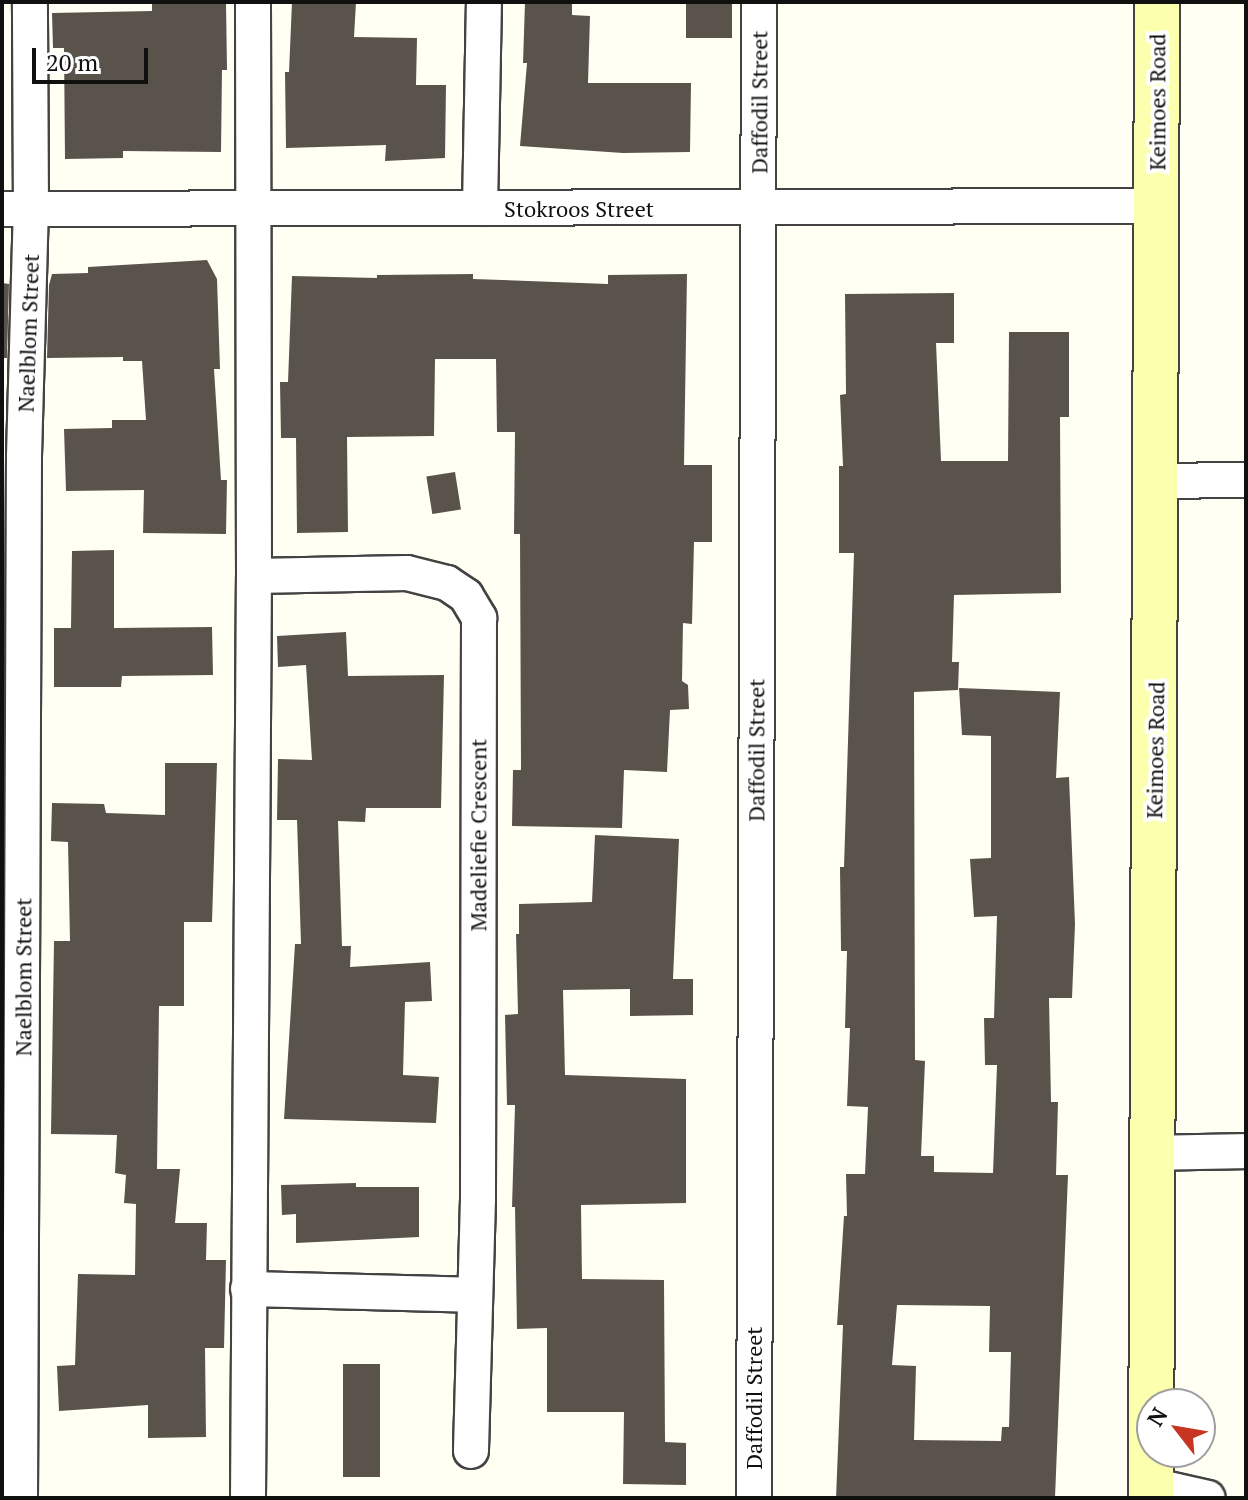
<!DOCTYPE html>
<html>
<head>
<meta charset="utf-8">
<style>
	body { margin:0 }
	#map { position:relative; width:1248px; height:1500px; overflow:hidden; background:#fffff3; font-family:"PT Serif",serif }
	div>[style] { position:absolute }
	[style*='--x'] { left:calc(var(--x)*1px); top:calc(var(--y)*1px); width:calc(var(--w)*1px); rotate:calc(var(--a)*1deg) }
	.building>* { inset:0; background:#5a534c; transform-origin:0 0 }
	.roads { filter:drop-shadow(2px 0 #434343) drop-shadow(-2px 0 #434343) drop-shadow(0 2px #434343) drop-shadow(0 -2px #434343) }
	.street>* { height:34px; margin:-17px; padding:0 17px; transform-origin:17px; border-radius:17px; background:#fff }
	.secondary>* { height:44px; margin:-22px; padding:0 22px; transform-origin:22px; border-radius:22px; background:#fbffae }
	span { translate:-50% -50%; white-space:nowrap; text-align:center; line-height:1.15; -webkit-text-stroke:8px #fff; paint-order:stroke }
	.street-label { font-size:22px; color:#101010 }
	.frame { position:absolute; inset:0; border:4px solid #101010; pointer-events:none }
	.north { position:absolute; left:1136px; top:1388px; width:80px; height:80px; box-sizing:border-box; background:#fff; border:2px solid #9f9f9f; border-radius:50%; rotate:301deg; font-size:22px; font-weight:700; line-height:32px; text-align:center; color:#101010 }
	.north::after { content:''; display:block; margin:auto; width:28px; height:36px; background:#c73421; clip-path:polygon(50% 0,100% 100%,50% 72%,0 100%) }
	.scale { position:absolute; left:32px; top:48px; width:116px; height:36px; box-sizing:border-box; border:4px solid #101010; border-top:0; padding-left:10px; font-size:24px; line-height:28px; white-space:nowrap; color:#101010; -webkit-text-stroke:6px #fff; paint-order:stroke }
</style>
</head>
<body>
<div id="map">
	<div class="building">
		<div style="clip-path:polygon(152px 2px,226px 2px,227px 70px,222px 70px,221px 152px,123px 151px,123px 158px,65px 159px,64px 48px,53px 48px,52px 13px,152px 11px)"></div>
		<div style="clip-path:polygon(292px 2px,356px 2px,354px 37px,417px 38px,416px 85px,446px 85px,445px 158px,385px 161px,386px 145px,286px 148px,285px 72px,289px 72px)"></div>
		<div style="clip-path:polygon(525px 2px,572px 2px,572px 15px,590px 16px,588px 83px,691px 83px,690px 152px,623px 153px,520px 146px,527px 63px,523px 63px)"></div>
		<div style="left:686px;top:2px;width:46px;height:36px"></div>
		<div style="clip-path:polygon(207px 260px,217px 279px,220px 369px,214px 369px,221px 480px,227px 480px,226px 534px,143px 533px,144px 490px,66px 491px,64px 429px,112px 428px,112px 420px,146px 420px,142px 361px,123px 361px,123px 357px,47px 358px,49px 285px,52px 274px,88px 273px,88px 267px)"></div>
		<div style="clip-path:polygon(473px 274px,473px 279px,608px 284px,608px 275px,687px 274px,684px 465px,712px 465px,712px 542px,694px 542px,692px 624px,683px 623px,682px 681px,688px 685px,689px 709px,670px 710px,667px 772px,624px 770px,622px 828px,512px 826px,513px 770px,521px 770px,520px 534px,514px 534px,515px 432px,497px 432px,496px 359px,435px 359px,434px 436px,347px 437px,348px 532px,297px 533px,296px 438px,281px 438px,280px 382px,288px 382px,292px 276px,377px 278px,377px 275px)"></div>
		<div style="clip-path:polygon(2px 283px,9px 284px,7px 358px,2px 358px)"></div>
		<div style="clip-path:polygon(evenodd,954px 293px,954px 343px,936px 343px,941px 461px,1008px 461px,1009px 332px,1069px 332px,1069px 417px,1060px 417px,1061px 593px,954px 595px,952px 662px,959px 662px,958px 690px,914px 692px,915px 1060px,925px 1061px,921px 1156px,934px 1156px,934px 1172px,993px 1173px,997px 1065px,985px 1065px,984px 1018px,994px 1018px,997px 916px,974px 917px,970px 859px,991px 858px,991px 736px,962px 735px,959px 688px,1060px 692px,1056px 778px,1069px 777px,1075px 924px,1072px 998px,1049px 998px,1051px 1102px,1058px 1102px,1056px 1175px,1068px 1175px,1055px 1498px,836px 1498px,843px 1325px,837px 1325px,844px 1216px,847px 1216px,846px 1174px,865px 1174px,868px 1107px,847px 1106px,850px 1028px,845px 1028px,847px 951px,841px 951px,840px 867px,844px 867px,854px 553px,839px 553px,839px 466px,843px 466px,840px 395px,846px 394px,845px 294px,954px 293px,897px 1305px,990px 1306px,989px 1352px,1011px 1352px,1009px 1427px,1002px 1427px,1001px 1441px,914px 1440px,916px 1366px,892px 1365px,897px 1305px)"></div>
		<div style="left:455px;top:472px;width:38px;height:29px;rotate:81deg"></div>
		<div style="clip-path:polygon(114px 550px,114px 628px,212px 627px,213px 675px,122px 676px,121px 687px,54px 687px,54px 628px,71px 628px,72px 551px)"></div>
		<div style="clip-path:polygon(346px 632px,348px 676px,444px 675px,441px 808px,366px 808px,365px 822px,338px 821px,342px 946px,351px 946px,350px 967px,430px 962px,432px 1001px,405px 1002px,403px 1075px,439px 1077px,436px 1123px,284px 1119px,295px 944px,301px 944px,297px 820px,277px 820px,278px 759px,312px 760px,306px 665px,278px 667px,277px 636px)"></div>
		<div style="clip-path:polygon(165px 763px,217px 763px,212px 922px,184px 922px,184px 1006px,159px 1006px,157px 1169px,180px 1169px,175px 1223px,207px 1223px,206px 1260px,226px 1260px,224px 1348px,205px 1348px,206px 1437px,148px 1438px,148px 1405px,59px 1411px,57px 1366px,75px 1365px,78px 1274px,135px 1275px,136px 1204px,124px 1203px,126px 1175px,115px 1173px,117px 1135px,51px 1134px,54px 941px,70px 941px,68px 842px,51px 841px,52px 803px,104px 804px,106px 813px,165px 815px)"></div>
		<div style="clip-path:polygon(595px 835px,679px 839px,673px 979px,693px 979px,693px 1015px,630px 1016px,630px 989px,563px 990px,565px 1075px,686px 1079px,686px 1203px,581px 1205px,582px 1279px,664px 1280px,665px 1442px,686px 1443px,686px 1485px,623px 1484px,624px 1412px,547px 1412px,547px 1328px,517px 1329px,515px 1207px,512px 1207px,515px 1105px,507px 1105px,505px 1015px,518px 1014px,516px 934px,519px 934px,519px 904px,592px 902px)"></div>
		<div style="clip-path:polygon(356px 1183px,356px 1187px,419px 1187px,419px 1237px,296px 1243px,296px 1214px,282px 1215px,281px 1185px)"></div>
		<div style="left:380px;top:1364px;width:113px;height:37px;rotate:90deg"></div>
	</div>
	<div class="roads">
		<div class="street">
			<div style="--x:480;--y:208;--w:206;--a:-88.9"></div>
			<div style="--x:2;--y:209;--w:1154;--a:-0.15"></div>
			<div style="--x:1158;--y:481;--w:88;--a:-0.7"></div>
			<div style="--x:254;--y:576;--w:153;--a:-1.1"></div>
			<div style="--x:407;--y:573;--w:41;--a:14"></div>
			<div style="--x:447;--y:583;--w:23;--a:34"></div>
			<div style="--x:466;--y:596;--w:26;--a:59"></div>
			<div style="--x:479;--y:618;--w:581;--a:90.1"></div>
			<div style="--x:478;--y:1199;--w:252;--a:91.6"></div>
			<div style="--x:1151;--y:1153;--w:95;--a:-1.2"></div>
			<div style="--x:248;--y:1289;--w:225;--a:1.5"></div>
			<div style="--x:1151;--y:1485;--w:58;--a:12.8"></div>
			<div style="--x:20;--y:1498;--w:1042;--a:-89.78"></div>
			<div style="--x:24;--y:456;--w:247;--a:-88.4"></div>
			<div style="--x:31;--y:209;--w:207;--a:-90.3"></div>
			<div style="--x:248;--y:1498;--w:922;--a:-89.63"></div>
			<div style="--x:254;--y:576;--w:574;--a:-90.1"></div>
			<div style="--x:754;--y:1498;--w:1496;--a:-89.81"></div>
		</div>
		<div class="secondary">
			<div style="--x:1151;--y:1498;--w:1496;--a:-89.77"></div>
		</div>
	</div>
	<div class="street-label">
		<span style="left:759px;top:102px;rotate:-90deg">Daffodil Street</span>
		<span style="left:1157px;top:102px;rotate:-90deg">Keimoes Road</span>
		<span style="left:579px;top:209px">Stokroos Street</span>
		<span style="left:28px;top:333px;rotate:-88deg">Naelblom Street</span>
		<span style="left:756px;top:750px;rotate:-90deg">Daffodil Street</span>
		<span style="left:1155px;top:750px;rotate:-89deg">Keimoes Road</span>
		<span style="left:478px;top:835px;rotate:-90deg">Madeliefie Crescent</span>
		<span style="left:23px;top:977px;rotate:-90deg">Naelblom Street</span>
		<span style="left:754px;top:1398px;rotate:-90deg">Daffodil Street</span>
	</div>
	<div class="frame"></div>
	<div class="north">N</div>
	<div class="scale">20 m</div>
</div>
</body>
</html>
